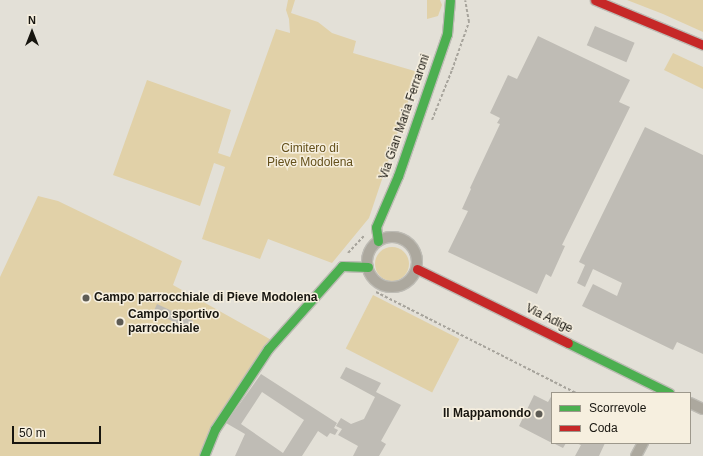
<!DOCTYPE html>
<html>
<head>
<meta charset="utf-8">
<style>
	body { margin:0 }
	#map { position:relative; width:703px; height:456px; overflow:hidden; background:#e3e0d7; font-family:Arial,sans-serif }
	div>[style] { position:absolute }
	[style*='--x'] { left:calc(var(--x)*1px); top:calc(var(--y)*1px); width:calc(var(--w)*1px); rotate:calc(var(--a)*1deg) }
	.green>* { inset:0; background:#e1d1a8; transform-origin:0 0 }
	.round { border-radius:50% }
	.building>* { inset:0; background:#bfbcb5; transform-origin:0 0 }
	.path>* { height:2px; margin-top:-1px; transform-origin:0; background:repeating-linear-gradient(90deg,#a7a49c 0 3px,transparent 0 5px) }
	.roads { filter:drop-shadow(1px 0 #bdbbb4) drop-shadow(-1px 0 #bdbbb4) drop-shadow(0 1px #bdbbb4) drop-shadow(0 -1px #bdbbb4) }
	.street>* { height:10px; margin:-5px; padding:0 5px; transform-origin:5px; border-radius:5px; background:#aca89e }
	.street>.ring { margin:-5px; padding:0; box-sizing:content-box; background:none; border:10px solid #aca89e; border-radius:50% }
	.fast>* { height:9px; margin:-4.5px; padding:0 4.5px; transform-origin:4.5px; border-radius:4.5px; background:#4caf50 }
	.jam>* { height:9px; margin:-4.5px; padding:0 4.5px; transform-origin:4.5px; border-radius:4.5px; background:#c62828 }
	.dots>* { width:11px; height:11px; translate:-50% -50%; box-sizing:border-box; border:2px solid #f6efdf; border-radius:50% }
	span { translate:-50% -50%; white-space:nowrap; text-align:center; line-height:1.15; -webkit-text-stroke:3px #f6efdf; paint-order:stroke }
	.street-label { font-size:12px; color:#17150f }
	.park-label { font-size:12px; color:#64501b }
	.poi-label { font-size:12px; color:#17150f; font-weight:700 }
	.left { translate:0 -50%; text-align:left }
	.right { translate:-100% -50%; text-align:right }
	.legend { position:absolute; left:551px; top:392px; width:140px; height:52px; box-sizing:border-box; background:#f6efdf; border:1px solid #9d988c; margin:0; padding:5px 7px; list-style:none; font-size:12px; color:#17150f }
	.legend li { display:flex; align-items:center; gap:8px; height:20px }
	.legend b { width:20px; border:1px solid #9d988c }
	.north { position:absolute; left:12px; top:12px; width:40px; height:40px; -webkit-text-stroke:3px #f6efdf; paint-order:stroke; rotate:0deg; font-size:11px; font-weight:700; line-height:16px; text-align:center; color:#17150f }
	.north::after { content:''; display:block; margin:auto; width:14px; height:18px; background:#17150f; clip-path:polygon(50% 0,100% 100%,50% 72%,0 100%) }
	.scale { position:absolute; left:12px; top:426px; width:89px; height:18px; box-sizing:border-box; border:2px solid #17150f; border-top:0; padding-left:5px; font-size:12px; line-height:14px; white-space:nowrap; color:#17150f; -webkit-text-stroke:3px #f6efdf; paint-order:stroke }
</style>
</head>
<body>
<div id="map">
	<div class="green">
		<div style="clip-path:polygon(288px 0,295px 0,291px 13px,318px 22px,332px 33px,356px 41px,353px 53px,418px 72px,369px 218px,332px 263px,268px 239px,260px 259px,202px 239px,225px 167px,214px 163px,200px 206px,113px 175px,147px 80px,231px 110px,218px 153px,230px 157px,276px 29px,290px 33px,289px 19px,286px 10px)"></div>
		<div style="clip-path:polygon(427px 0,440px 0,442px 5px,438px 16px,427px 19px)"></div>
		<div style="clip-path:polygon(627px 0,703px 0,703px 32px,663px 14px)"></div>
		<div style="clip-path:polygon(673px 53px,703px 67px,703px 89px,664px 70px)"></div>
		<div style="clip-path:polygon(38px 196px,58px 201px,182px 261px,173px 285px,275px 342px,204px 456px,0 456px,0 277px)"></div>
		<div class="round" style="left:375px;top:247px;width:34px;height:34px"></div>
		<div style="left:373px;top:295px;width:97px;height:60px;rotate:27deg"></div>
	</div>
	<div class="building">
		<div style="left:595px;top:26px;width:43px;height:21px;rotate:23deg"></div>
		<div style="clip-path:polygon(538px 36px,630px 80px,619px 102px,630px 107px,562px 245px,565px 246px,551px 277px,546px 274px,537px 294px,448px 252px,468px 211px,462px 209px,471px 189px,470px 188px,500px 124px,497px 123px,500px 118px,490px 113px,508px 75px,517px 79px)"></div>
		<div style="clip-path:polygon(645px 127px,703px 155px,703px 354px,677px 342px,673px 350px,582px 306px,593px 284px,617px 296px,622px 283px,593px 269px,585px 287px,577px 283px,585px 265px,579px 262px)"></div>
		<div style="left:157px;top:304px;width:40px;height:9px;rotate:25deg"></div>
		<div style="clip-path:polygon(346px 367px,381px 383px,376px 392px,401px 405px,381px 441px,386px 444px,379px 456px,353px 456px,358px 446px,338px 435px,342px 429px,336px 426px,341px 418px,351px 424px,364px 419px,375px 397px,340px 378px)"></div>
		<div style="clip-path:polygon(evenodd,261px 374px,337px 423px,334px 428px,338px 430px,335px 435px,330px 433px,327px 437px,318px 431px,302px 456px,235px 456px,245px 434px,226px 423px,261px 374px,262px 392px,304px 420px,283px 453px,241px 424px,262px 392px)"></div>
		<div style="clip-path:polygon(534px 395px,548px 402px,552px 395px,552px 443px,519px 426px)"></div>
		<div style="clip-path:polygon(553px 443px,566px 443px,563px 448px)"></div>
		<div style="clip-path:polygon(576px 443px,605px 443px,599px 456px,575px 456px,581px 445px)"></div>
	</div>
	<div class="path">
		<div style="--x:432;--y:120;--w:54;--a:-68.2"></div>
		<div style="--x:452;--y:70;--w:51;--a:-70.5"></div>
		<div style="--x:469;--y:22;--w:22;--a:-100"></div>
		<div style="--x:348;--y:253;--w:25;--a:-47"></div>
		<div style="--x:376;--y:292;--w:224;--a:26.8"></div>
	</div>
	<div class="roads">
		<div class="street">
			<div class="ring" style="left:367px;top:237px;width:40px;height:40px"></div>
			<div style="--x:690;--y:403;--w:14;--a:25"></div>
			<div style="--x:636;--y:456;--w:15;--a:-62"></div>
		</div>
		<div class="fast">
			<div style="--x:378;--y:241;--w:14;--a:-98"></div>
			<div style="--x:376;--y:227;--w:56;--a:-66.7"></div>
			<div style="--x:398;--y:176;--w:150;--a:-71"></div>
			<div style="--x:447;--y:34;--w:34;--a:-85"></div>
			<div style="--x:568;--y:343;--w:113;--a:26.3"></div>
			<div style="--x:204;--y:456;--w:29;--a:-68"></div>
			<div style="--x:215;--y:429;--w:96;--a:-56.5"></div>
			<div style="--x:268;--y:349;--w:111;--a:-48.3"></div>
			<div style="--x:342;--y:266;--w:26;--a:2"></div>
		</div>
		<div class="jam">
			<div style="--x:595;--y:0;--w:117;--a:22.6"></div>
			<div style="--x:417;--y:269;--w:168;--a:26.1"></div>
		</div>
	</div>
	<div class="dots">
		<div style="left:86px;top:298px;background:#5e5c55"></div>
		<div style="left:120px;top:322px;background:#5e5c55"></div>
		<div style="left:539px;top:414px;background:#5e5c55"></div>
	</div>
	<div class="street-label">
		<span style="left:405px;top:117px;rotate:-71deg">Via Gian Maria Ferraroni</span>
		<span style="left:549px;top:319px;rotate:26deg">Via Adige</span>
	</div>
	<div class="park-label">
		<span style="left:310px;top:156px">Cimitero di<br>Pieve Modolena</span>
	</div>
	<div class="poi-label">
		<span class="left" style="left:94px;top:298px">Campo parrocchiale di Pieve Modolena</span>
		<span class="left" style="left:128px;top:322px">Campo sportivo<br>parrocchiale</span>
		<span class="right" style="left:531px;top:414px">Il Mappamondo</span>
	</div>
	<ul class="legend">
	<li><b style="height:5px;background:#4caf50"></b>Scorrevole</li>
	<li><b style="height:5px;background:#c62828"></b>Coda</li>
	</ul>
	<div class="north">N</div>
	<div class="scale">50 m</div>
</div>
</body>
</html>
